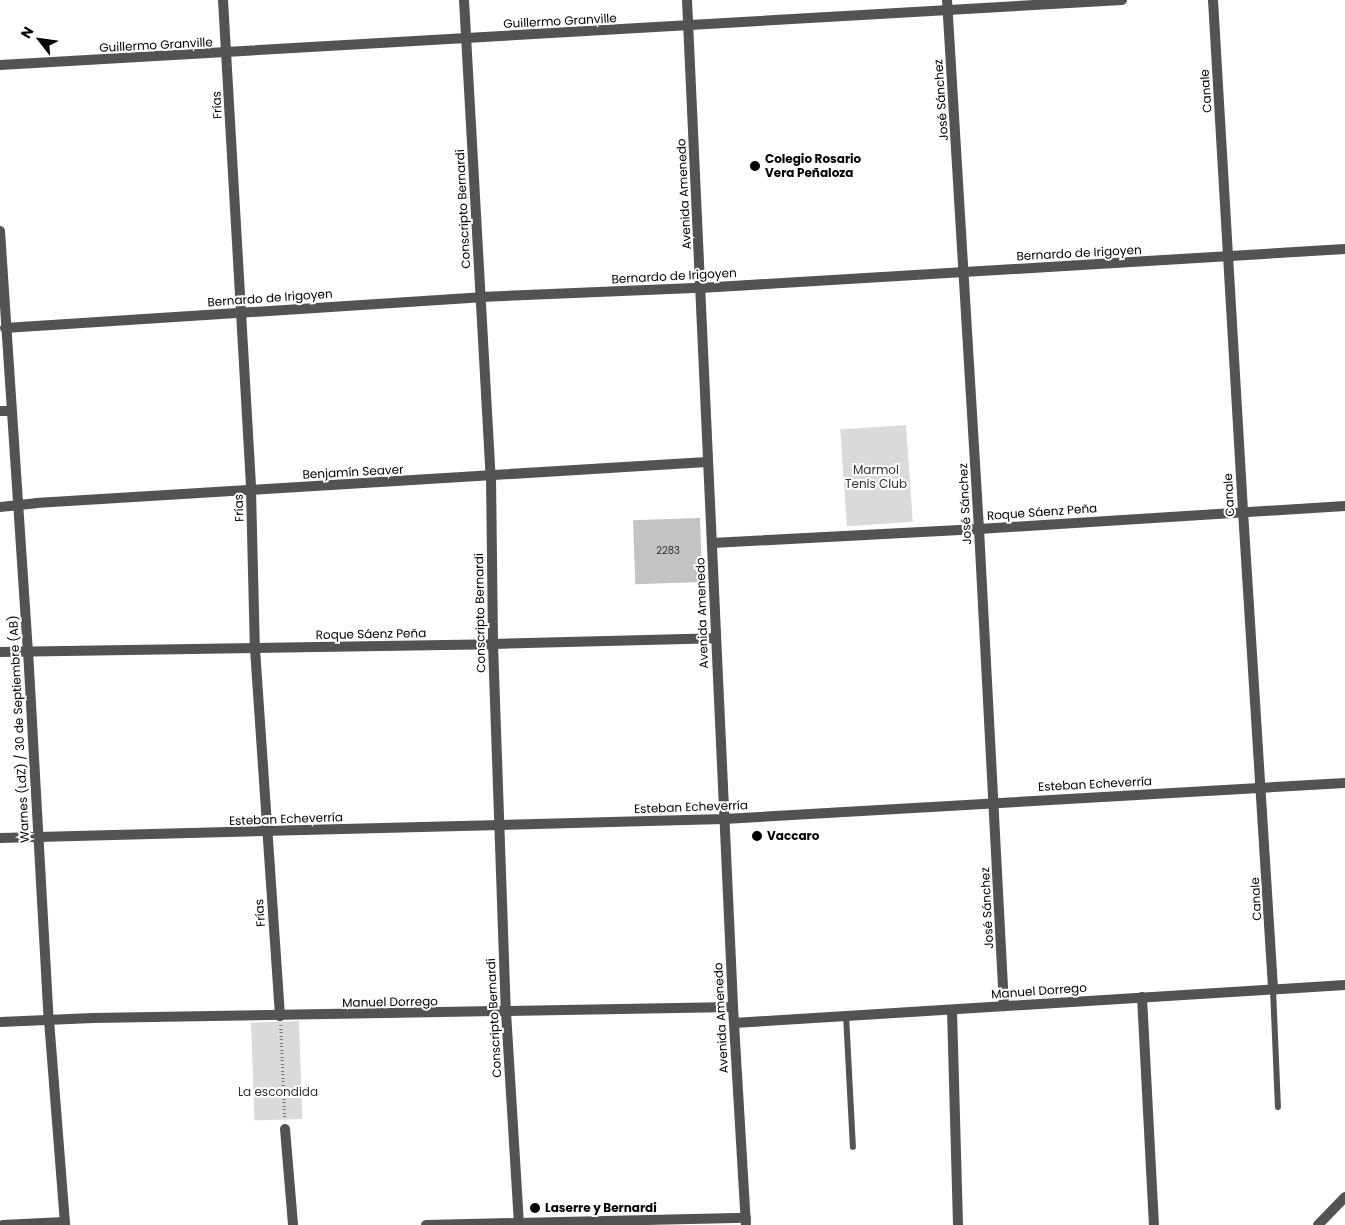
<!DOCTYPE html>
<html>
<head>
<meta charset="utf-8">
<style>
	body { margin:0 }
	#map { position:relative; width:1345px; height:1225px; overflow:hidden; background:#fff; font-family:Poppins,sans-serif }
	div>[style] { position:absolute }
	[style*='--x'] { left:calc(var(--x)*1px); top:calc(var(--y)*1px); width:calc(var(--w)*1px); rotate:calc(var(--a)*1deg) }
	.green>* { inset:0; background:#dadada; transform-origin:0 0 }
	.building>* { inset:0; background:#c3c3c3; transform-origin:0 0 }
	.path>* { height:2.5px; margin-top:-1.25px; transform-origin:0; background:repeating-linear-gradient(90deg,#757575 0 1px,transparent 0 3.5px) }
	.lane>* { height:6px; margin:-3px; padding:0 3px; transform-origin:3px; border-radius:3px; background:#535353 }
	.street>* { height:10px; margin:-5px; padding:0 5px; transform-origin:5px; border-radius:5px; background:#535353 }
	.dots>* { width:14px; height:14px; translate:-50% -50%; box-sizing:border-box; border:2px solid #fff; border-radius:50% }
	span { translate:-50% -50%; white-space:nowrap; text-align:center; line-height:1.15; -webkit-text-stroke:4px #fff; paint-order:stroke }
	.number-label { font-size:10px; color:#313131 }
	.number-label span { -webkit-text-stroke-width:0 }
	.street-label { font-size:12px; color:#000 }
	.poi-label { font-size:12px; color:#000; font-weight:700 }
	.left { translate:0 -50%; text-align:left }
	.park-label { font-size:12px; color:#313131 }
	.north { position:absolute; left:15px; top:15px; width:50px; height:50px; -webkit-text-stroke:4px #fff; paint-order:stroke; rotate:300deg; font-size:14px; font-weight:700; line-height:20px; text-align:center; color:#000 }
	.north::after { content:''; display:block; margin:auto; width:18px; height:22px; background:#000; clip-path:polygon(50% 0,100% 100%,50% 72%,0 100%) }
</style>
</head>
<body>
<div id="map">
	<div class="green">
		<div style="left:906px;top:425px;width:97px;height:66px;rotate:86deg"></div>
		<div style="left:299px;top:1021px;width:98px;height:48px;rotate:88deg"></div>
	</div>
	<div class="building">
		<div style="left:700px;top:518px;width:64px;height:67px;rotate:88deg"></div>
	</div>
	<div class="path">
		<div style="--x:281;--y:1025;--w:95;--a:87.6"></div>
	</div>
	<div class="lane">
		<div style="--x:1273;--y:989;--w:118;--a:87.6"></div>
		<div style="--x:846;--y:1015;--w:132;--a:87"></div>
	</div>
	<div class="street">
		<div style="--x:223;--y:0;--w:491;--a:86.7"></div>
		<div style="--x:251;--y:490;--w:159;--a:88.6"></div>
		<div style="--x:255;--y:649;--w:368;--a:86.1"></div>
		<div style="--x:464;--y:0;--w:478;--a:86.8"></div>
		<div style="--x:491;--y:477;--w:167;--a:89.3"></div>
		<div style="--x:493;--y:644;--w:368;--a:88"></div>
		<div style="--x:506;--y:1012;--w:213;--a:86.5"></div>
		<div style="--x:687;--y:0;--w:1008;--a:87.38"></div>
		<div style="--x:733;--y:1007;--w:218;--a:86.6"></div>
		<div style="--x:947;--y:0;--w:530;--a:86.54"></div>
		<div style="--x:979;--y:529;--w:478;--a:87"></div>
		<div style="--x:1213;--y:0;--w:512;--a:86.64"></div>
		<div style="--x:1243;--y:511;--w:479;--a:86.4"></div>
		<div style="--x:0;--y:65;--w:1124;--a:-3.32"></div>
		<div style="--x:0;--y:231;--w:420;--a:86.2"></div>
		<div style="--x:28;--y:650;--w:371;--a:86.8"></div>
		<div style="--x:49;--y:1020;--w:206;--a:85.5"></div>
		<div style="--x:5;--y:328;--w:477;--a:-3.7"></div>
		<div style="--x:481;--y:297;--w:219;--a:-2.4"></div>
		<div style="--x:700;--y:288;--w:646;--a:-3.46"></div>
		<div style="--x:0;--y:411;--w:11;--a:0"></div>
		<div style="--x:0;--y:507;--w:36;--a:-6"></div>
		<div style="--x:36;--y:503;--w:672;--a:-3.5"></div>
		<div style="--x:712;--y:543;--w:267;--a:-3"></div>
		<div style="--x:979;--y:529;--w:367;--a:-3.6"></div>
		<div style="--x:0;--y:652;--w:493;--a:-0.9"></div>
		<div style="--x:493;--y:644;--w:222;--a:-1.5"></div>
		<div style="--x:0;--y:838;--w:724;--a:-1.5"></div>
		<div style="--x:724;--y:819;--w:622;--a:-3.32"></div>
		<div style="--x:1142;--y:997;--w:228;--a:87"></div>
		<div style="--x:952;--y:1010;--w:215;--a:88.4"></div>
		<div style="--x:0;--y:1022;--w:93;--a:-2.5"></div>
		<div style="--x:93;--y:1018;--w:640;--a:-0.98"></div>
		<div style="--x:734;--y:1023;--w:612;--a:-3.56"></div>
		<div style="--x:285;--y:1129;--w:96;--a:85.2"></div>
		<div style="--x:3;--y:1225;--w:61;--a:-2.8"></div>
		<div style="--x:426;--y:1225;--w:320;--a:-1.3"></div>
		<div style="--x:1318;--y:1225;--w:39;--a:-46"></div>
	</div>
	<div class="dots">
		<div style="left:755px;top:166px;background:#000"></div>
		<div style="left:757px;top:836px;background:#000"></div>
		<div style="left:535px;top:1208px;background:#000"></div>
	</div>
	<div class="number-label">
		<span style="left:668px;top:551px">2283</span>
	</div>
	<div class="street-label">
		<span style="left:560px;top:21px;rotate:-3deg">Guillermo Granville</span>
		<span style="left:156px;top:45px;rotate:-3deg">Guillermo Granville</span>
		<span style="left:1206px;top:91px;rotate:-94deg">Canale</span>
		<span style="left:941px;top:100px;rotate:-94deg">José Sánchez</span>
		<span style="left:217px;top:105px;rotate:-93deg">Frías</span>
		<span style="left:684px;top:194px;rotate:-93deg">Avenida Amenedo</span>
		<span style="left:463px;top:209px;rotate:-93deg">Conscripto Bernardi</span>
		<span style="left:1079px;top:253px;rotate:-3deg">Bernardo de Irigoyen</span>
		<span style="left:674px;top:276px;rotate:-3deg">Bernardo de Irigoyen</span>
		<span style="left:270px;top:298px;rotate:-4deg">Bernardo de Irigoyen</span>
		<span style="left:353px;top:472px;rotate:-3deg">Benjamín Seaver</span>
		<span style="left:1229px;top:495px;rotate:-93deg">Canale</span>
		<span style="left:965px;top:504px;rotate:-93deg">José Sánchez</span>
		<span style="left:239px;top:508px;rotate:-92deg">Frías</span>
		<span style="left:1042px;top:512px;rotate:-4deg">Roque Sáenz Peña</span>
		<span style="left:480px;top:613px;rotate:-91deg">Conscripto Bernardi</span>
		<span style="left:702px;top:613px;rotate:-92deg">Avenida Amenedo</span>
		<span style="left:371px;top:634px;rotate:-1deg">Roque Sáenz Peña</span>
		<span style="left:19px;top:729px;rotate:-93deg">Warnes (LdZ) / 30 de Septiembre (AB)</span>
		<span style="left:1095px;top:784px;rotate:-3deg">Esteban Echeverría</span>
		<span style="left:691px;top:807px;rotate:-2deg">Esteban Echeverría</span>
		<span style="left:286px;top:819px;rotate:-2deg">Esteban Echeverría</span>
		<span style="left:1256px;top:899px;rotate:-93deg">Canale</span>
		<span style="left:987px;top:908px;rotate:-93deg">José Sánchez</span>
		<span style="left:260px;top:913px;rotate:-94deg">Frías</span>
		<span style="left:1039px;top:991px;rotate:-4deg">Manuel Dorrego</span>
		<span style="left:390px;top:1002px;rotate:-1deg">Manuel Dorrego</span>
		<span style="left:494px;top:1018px;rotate:-93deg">Conscripto Bernardi</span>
		<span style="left:721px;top:1018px;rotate:-93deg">Avenida Amenedo</span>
	</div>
	<div class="poi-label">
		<span class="left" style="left:765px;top:166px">Colegio Rosario<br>Vera Peñaloza</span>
		<span class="left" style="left:767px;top:836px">Vaccaro</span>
		<span class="left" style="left:545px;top:1208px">Laserre y Bernardi</span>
	</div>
	<div class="park-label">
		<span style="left:876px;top:477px">Marmol<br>Tenis Club</span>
		<span style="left:278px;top:1092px">La escondida</span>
	</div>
	<div class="north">N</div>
</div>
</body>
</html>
